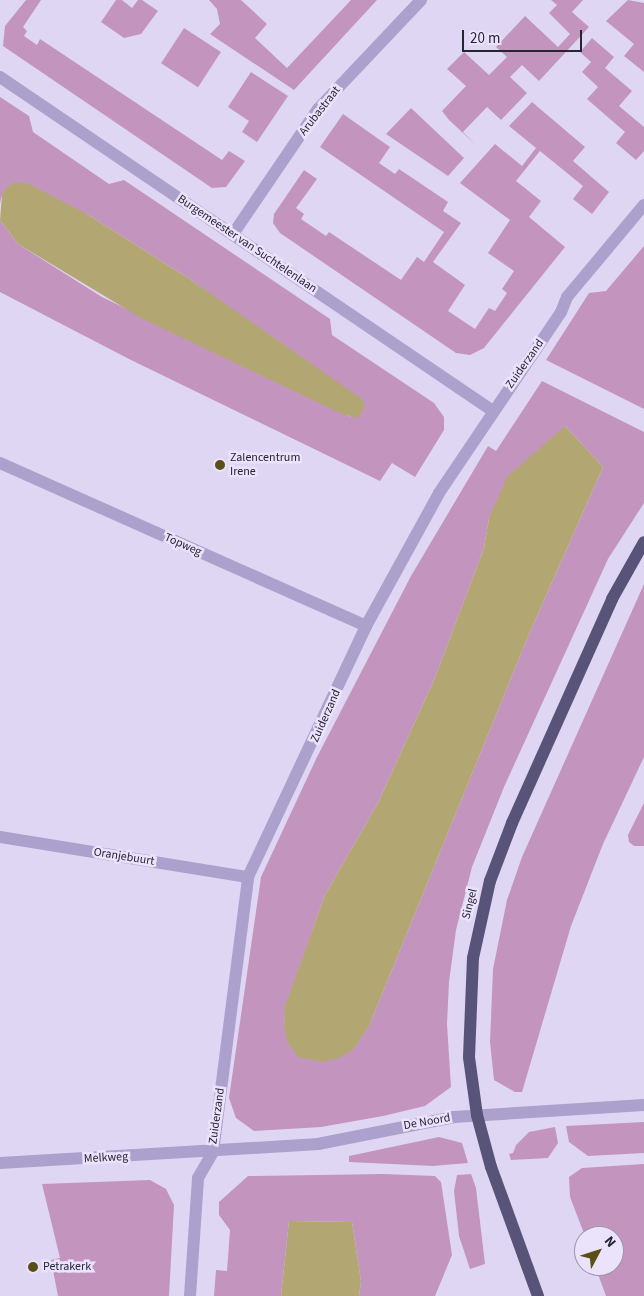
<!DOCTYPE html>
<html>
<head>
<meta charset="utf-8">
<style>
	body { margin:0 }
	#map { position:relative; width:644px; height:1296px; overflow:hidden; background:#dfd6f3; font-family:"Source Sans 3",sans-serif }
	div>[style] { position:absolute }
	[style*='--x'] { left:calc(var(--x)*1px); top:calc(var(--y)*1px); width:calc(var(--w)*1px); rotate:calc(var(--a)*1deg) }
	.green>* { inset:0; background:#c395be; transform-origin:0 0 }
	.water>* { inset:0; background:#b2a773 }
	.minor>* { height:12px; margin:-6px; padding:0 6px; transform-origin:6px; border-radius:6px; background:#aba1cc }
	.major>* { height:12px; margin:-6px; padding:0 6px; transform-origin:6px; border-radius:6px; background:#585479 }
	.dots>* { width:14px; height:14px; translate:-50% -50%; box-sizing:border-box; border:2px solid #eae3fb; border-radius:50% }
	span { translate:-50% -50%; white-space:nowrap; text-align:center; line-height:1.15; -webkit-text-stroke:5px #eae3fb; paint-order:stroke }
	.street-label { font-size:12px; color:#262535 }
	.poi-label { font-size:12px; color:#262535 }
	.left { translate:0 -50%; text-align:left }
	.north { position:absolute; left:574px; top:1226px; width:50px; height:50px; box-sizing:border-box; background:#eae3fb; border:1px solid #9c97ac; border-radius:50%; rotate:50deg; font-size:14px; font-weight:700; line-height:20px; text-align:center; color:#262535 }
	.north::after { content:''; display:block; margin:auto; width:18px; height:22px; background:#5a5017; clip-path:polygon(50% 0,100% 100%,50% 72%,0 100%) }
	.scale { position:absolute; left:462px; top:30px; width:120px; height:22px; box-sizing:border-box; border:2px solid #262535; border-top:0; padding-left:6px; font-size:15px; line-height:18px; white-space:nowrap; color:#262535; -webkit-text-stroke:4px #eae3fb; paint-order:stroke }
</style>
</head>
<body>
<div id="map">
	<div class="green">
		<div style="clip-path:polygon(26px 0,41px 0,23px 27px,27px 31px,24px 36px,37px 45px,40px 39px,222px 160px,229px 151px,245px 161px,226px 187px,212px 188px,3px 46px,5px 26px)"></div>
		<div style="clip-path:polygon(116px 0,122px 0,132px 8px,138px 0,142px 0,158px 11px,141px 34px,124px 38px,101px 22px)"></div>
		<div style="clip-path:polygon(209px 0,241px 0,267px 24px,255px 38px,287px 68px,351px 0,377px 0,294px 90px,210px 34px,220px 24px,217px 9px)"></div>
		<div style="clip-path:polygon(551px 0,583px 0,572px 12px,589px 27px,539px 81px,522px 65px,510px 77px,527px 93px,501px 120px,487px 107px,463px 132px,477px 146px,449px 120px,442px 111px,466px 86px,447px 69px,464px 52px,489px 75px,507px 57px,496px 47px,525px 16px,558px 47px,570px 34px,549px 13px,557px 5px)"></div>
		<div style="clip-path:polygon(628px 0,644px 3px,644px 72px,624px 56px,634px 44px,606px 21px)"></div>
		<div style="left:184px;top:28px;width:44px;height:42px;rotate:33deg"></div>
		<div style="clip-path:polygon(592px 38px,614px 57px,605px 68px,632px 91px,619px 106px,644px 127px,644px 151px,636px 160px,616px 143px,625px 132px,587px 99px,598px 87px,582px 72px,591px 62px,580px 52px)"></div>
		<div style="clip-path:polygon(251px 72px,288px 96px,257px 142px,242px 132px,249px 121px,228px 107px)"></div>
		<div style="clip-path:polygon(0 97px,29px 116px,33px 132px,109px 184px,124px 180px,330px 319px,332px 335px,434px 403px,444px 417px,444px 430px,415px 477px,392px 463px,380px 481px,129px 359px,0 292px,0 220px,18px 244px,102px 297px,351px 417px,257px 328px,191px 280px,87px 214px,2px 195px,0 203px)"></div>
		<div style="clip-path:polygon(532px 102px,585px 147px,573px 161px,609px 192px,592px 214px,573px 199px,583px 186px,540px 151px,516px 181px,541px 201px,529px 217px,565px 247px,484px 348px,470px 355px,456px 353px,280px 233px,273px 223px,274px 214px,304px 170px,317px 179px,296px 208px,304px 214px,301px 219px,326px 236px,329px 232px,401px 280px,417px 257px,424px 262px,444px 232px,320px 147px,343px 114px,390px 147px,379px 163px,395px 174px,399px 169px,448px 202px,443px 211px,461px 223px,433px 262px,465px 285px,448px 311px,475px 329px,489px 308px,495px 311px,507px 293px,502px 289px,514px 271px,488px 253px,510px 220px,460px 183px,495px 144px,522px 166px,536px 148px,509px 126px)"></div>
		<div style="clip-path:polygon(411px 108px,464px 158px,448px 176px,386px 134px)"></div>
		<div style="clip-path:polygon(644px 246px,644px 409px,546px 360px,589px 293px,606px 291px)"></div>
		<div style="clip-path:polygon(evenodd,542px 381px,644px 432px,644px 503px,608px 559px,504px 787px,472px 867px,456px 930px,449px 982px,447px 1024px,451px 1087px,425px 1106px,383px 1116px,321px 1127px,254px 1131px,236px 1118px,229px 1098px,261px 877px,317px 757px,411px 576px,488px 446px,496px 451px,542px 381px,565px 426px,603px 467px,529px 634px,369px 1026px,284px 1028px,286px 1005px,325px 895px,378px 803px,435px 678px,484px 548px,489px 518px,565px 426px)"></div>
		<div style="clip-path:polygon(644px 584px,644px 757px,603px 844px,571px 926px,522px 1092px,515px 1092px,494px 1080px,490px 1042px,493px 969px,507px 900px,522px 857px)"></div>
		<div style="clip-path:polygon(644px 803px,644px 846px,634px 846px,629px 842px,628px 835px)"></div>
		<div style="clip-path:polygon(644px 1122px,644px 1153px,588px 1156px,569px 1142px,566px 1126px)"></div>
		<div style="clip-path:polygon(555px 1127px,558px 1143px,548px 1158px,511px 1160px,509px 1154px,513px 1153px,516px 1145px,529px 1132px)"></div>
		<div style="clip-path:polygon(439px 1137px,462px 1143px,468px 1163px,433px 1166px,349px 1162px,349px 1156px)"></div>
		<div style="clip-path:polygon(644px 1164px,644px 1296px,606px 1296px,595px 1266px,614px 1266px,614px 1236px,585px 1236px,570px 1197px,569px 1177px,582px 1168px)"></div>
		<div style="clip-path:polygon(383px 1174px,435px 1176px,441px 1182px,452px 1255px,435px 1296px,359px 1296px,361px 1281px,352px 1222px,289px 1221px,281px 1296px,214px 1296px,216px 1270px,227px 1271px,230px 1230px,219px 1215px,219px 1202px,248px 1176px)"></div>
		<div style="clip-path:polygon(471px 1174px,476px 1188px,485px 1264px,470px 1269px,459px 1236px,454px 1191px,457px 1175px)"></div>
		<div style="clip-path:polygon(150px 1180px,166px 1189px,174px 1205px,169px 1296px,58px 1296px,51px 1260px,60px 1258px,42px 1184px)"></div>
	</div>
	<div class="water">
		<div style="clip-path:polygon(15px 182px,27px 183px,87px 214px,191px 280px,362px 399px,365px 405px,363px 411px,357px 418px,342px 414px,141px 318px,18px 244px,0 220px,2px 195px,6px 188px)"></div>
		<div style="clip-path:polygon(565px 426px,603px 467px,529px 634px,369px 1026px,353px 1050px,339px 1058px,322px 1062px,298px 1057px,288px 1043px,284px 1028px,285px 1006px,325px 895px,378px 803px,435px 678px,484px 548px,489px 518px,507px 477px)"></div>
		<div style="clip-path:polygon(289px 1221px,352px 1222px,361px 1281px,359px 1296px,281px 1296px)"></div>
	</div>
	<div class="minor">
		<div style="--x:0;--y:77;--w:595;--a:34.12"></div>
		<div style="--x:233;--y:234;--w:151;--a:-55.8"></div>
		<div style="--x:318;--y:109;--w:150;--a:-46.6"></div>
		<div style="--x:0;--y:463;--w:401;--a:24"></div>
		<div style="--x:0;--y:837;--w:251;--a:9.2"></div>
		<div style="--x:0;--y:1163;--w:319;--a:-3.4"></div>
		<div style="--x:318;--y:1144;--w:139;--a:-11.2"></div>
		<div style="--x:454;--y:1117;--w:190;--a:-3.6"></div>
		<div style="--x:190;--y:1296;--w:118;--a:-86.1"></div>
		<div style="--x:198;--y:1178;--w:30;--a:-60"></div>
		<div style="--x:213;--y:1152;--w:277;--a:-82.7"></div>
		<div style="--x:248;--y:877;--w:277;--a:-64.8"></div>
		<div style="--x:366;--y:626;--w:152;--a:-61.2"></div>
		<div style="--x:439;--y:493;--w:218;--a:-56"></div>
		<div style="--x:561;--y:312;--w:16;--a:-68"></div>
		<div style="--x:567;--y:297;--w:120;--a:-50.1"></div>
	</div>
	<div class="major">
		<div style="--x:538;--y:1296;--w:137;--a:-110"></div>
		<div style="--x:491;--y:1167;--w:54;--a:-105.1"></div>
		<div style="--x:477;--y:1115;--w:59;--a:-97.9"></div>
		<div style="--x:469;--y:1057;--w:99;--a:-87.7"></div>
		<div style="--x:473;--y:958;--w:79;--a:-77.6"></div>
		<div style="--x:490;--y:881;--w:62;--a:-69.2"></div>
		<div style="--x:512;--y:823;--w:245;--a:-65.9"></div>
		<div style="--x:612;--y:599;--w:65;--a:-60.7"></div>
	</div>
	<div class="dots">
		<div style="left:220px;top:465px;background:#5a5017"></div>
		<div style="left:33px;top:1267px;background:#5a5017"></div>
	</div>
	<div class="street-label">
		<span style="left:320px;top:111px;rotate:-52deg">Arubastraat</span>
		<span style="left:247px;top:244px;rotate:34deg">Burgemeester van Suchtelenlaan</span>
		<span style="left:525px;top:364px;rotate:-55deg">Zuiderzand</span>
		<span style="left:183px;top:545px;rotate:24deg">Topweg</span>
		<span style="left:326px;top:716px;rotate:-66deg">Zuiderzand</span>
		<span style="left:124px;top:857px;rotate:9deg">Oranjebuurt</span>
		<span style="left:470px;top:904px;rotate:-76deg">Singel</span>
		<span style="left:217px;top:1116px;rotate:-82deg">Zuiderzand</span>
		<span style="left:427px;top:1122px;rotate:-10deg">De Noord</span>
		<span style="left:106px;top:1158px;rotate:-3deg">Melkweg</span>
	</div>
	<div class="poi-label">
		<span class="left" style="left:230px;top:465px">Zalencentrum<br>Irene</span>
		<span class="left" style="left:43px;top:1267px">Petrakerk</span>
	</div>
	<div class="north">N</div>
	<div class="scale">20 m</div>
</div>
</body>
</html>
